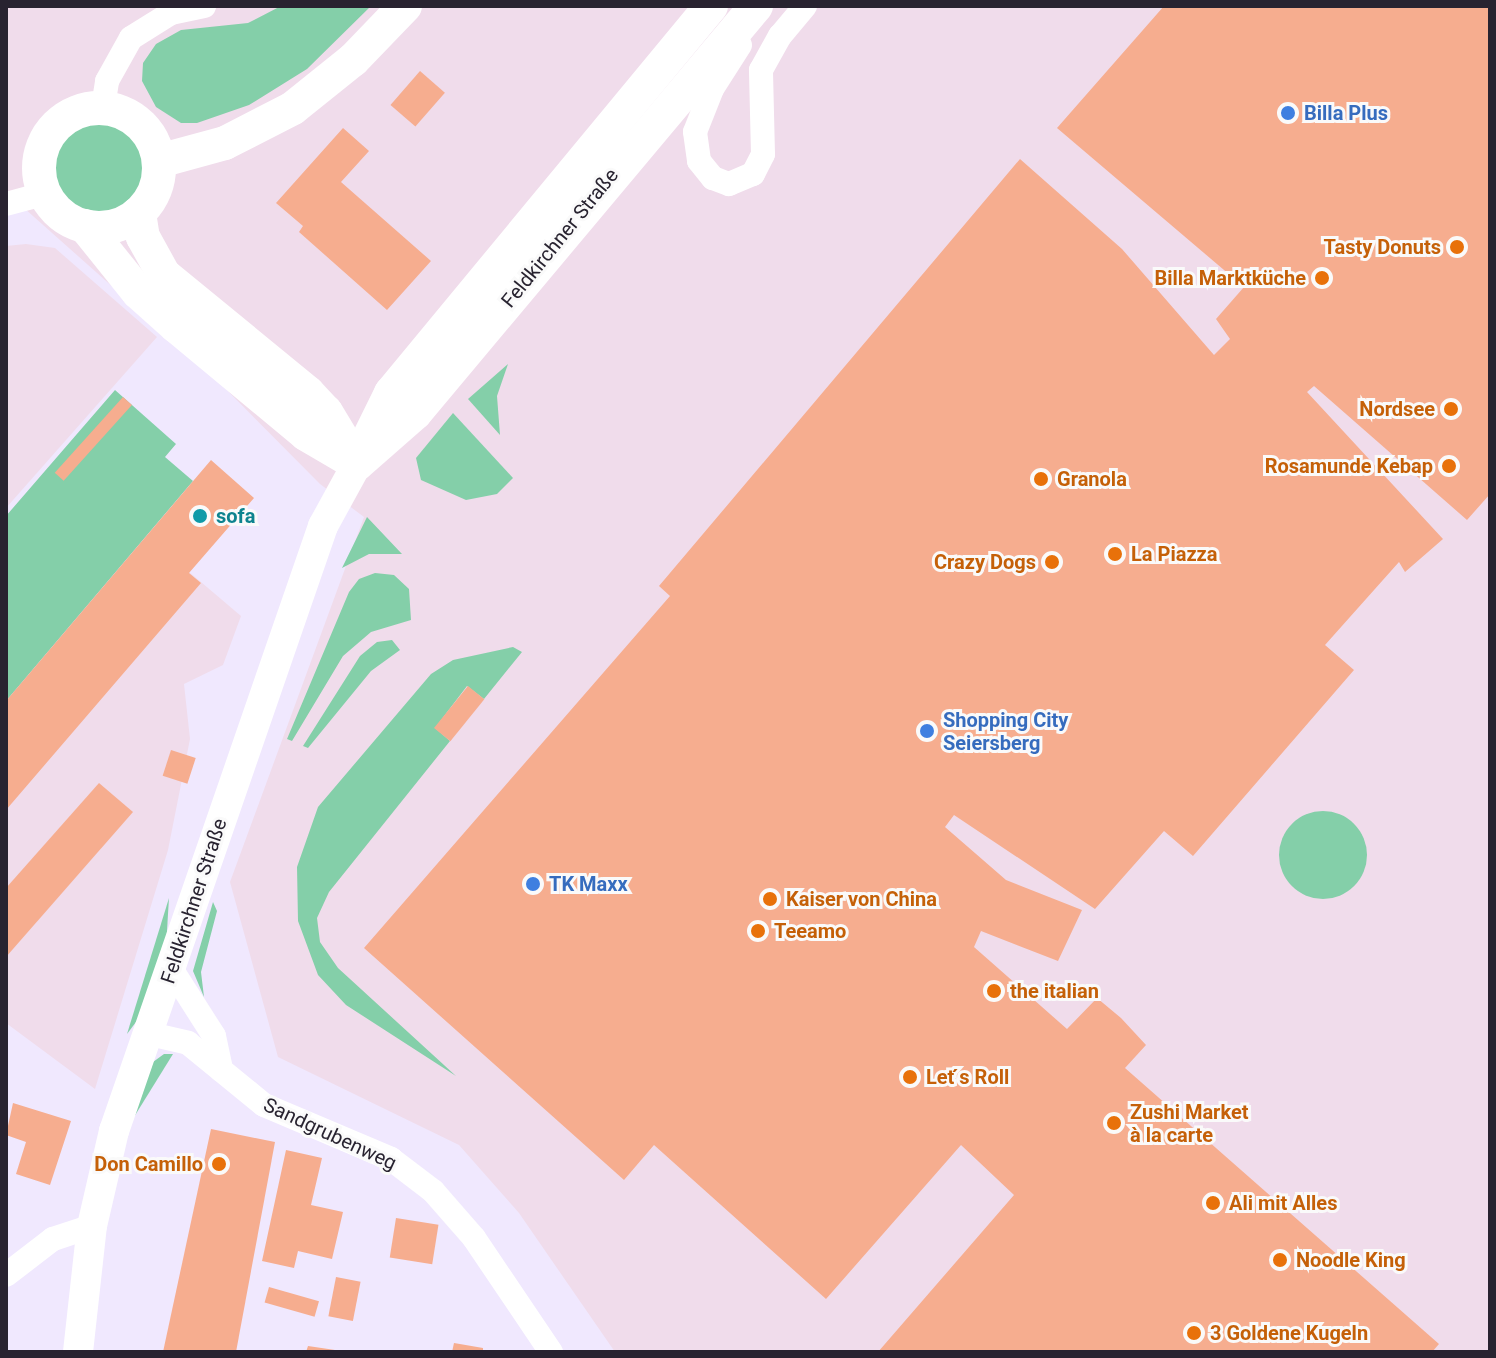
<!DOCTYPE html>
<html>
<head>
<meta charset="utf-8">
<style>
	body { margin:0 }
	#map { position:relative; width:1496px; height:1358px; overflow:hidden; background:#f0e8fe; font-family:Roboto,sans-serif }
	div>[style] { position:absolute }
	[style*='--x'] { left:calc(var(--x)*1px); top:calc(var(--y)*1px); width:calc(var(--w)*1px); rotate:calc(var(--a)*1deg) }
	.commercial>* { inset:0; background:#f0dceb }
	.green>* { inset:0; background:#84cfa9 }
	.round { border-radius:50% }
	.building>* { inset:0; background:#f6ad8f; transform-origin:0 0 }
	.minor>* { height:24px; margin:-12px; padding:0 12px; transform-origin:12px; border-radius:12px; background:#fff }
	.tertiary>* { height:30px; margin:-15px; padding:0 15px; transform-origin:15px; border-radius:15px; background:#fff }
	.secondary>* { height:34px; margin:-17px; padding:0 17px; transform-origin:17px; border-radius:17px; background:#fff }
	.secondary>.ring { margin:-17px; padding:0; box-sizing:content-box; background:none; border:34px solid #fff; border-radius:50% }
	.dots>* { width:22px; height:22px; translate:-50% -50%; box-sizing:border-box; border:4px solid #fafafa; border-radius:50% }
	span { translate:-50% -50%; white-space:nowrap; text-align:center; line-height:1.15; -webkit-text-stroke:6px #fafafa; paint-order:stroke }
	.shop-label { font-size:20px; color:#366cbe; font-weight:700 }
	.left { translate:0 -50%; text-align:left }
	.street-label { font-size:20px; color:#282330 }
	.food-label { font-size:20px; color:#c56008; font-weight:700 }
	.right { translate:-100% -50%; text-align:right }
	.culture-label { font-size:20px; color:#0d838f; font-weight:700 }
	.frame { position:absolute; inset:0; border:8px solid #282330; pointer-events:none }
</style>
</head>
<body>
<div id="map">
	<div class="commercial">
		<div style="clip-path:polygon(6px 6px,1490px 6px,1490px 1352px,615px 1352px,519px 1213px,459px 1145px,278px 1057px,230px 882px,364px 517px,320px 484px,214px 377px,6px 192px)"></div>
		<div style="clip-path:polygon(26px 244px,55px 248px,157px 337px,6px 508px,6px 246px)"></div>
		<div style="clip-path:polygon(148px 537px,241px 616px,223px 665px,184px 684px,190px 739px,168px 850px,95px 1089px,6px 1023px,6px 701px)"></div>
	</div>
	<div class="green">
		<div style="clip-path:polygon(281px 6px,371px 6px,307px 69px,249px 105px,197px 123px,181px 123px,156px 107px,142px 81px,143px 63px,156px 44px,181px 30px,248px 23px)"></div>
		<div class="round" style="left:53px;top:122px;width:92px;height:92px"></div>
		<div style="clip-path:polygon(508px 364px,497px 396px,500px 435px,468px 399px)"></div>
		<div style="clip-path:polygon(115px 390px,176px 444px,165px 457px,193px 481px,6px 701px,6px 516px)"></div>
		<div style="clip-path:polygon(453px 413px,513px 478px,497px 494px,466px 500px,421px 480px,416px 458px)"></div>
		<div style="clip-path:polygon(367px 517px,402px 554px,369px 554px,342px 568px)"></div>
		<div style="clip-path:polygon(375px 573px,394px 575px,409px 589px,411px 620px,371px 632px,343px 656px,292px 741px,287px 739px,349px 592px,359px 579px)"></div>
		<div style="clip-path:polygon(392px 640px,400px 650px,371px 671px,308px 748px,303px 746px,360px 656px,377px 642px)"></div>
		<div style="clip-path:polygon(513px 647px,522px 652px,484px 699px,467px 686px,435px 728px,450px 741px,329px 892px,317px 918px,320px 942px,338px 968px,456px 1076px,346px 1005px,318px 975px,298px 921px,297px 867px,318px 807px,431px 674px,453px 660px)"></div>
		<div class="round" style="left:1279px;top:811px;width:88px;height:88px"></div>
		<div style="clip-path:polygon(169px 898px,166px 947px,142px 1014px,127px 1034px)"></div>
		<div style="clip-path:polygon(213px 902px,217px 911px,201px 972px,204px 997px,193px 971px)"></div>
		<div style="clip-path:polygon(164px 1054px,173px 1054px,134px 1117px,153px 1062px)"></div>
	</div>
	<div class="building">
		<div style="clip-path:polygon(1164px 6px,1490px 6px,1490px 494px,1467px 520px,1314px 386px,1307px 392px,1443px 539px,1405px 572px,1399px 562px,1325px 645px,1354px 670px,1193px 856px,1164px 831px,1095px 909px,954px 815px,945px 827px,1006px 880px,1082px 910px,1058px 961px,981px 931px,974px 947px,1067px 1029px,1097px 998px,1121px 1018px,1146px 1045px,1125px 1068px,1439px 1344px,1432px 1352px,878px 1352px,1014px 1195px,961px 1145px,826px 1299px,654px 1145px,624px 1180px,364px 948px,670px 596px,659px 586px,1020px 159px,1122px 249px,1214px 355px,1230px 339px,1216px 319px,1244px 287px,1057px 128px)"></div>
		<div style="left:420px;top:71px;width:33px;height:45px;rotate:41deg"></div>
		<div style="clip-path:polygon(343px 128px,369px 151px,341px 182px,431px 261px,387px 310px,299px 232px,303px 226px,276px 203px)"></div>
		<div style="left:123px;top:397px;width:12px;height:102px;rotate:42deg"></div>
		<div style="clip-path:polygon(211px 460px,254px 498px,189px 573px,201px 583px,6px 810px,6px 701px)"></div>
		<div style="left:468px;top:686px;width:21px;height:54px;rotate:39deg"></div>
		<div style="left:171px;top:750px;width:26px;height:27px;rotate:18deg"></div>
		<div style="clip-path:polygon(99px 783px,133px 812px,6px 957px,6px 888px)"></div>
		<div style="clip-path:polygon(13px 1103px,71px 1121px,50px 1185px,16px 1174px,26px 1142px,6px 1135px)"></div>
		<div style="clip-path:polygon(211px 1129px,275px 1142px,236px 1352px,163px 1352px)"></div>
		<div style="clip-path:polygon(286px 1150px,322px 1158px,311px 1205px,343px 1212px,332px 1259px,298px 1251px,294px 1268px,262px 1261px)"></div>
		<div style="left:396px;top:1218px;width:43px;height:40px;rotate:9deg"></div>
		<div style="left:336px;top:1277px;width:25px;height:40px;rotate:11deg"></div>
		<div style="left:269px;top:1287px;width:52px;height:16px;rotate:16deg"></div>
		<div style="clip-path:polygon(454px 1343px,483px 1348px,483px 1352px,452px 1352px)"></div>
		<div style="clip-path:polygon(308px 1346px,335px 1350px,335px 1352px,306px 1352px)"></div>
	</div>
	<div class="minor">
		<div style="--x:740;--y:45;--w:52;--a:122.5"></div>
		<div style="--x:712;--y:89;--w:46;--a:111.6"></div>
		<div style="--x:695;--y:132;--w:29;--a:82"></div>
		<div style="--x:699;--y:161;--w:22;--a:51"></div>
		<div style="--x:713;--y:178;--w:17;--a:21"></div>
		<div style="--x:729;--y:184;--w:26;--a:-23"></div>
		<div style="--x:753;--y:174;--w:22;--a:-63"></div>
		<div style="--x:763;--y:154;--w:84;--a:-91.4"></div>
		<div style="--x:761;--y:70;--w:39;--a:-61"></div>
		<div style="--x:780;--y:36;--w:39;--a:-50"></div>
		<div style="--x:103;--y:107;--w:26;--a:-81"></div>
		<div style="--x:107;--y:81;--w:49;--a:-60.8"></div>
		<div style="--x:131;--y:38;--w:47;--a:-32"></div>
		<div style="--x:171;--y:13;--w:34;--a:-12"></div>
		<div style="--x:6;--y:204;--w:39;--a:-15"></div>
		<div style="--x:172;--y:970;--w:78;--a:57.5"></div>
		<div style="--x:214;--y:1036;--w:35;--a:78"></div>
		<div style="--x:150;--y:1034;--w:39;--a:13"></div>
		<div style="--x:188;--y:1043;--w:98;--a:39.2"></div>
		<div style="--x:264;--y:1105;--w:138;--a:23"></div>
		<div style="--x:391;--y:1159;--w:53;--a:37.3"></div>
		<div style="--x:433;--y:1191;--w:62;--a:48.9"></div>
		<div style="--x:474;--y:1238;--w:138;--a:56"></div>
		<div style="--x:6;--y:1275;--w:59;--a:-37.5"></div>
		<div style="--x:53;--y:1239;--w:41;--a:-18.4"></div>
	</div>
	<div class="tertiary">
		<div style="--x:78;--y:1352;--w:127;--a:-83.7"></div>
		<div style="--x:92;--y:1226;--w:98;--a:-77"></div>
		<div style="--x:114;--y:1131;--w:640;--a:-70.94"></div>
		<div style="--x:323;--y:526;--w:71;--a:-61.3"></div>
	</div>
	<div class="secondary">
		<div class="ring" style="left:39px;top:108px;width:86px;height:86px"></div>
		<div style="--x:159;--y:161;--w:68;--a:-15.3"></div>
		<div style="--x:225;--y:143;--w:76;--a:-27.2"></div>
		<div style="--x:293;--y:108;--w:77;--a:-38.7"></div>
		<div style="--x:353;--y:60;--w:75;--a:-46.1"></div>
		<div style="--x:139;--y:213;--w:24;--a:81"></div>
		<div style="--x:143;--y:237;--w:43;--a:61.1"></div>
		<div style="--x:164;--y:275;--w:186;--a:39.3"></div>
		<div style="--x:308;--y:393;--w:26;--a:47"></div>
		<div style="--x:326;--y:412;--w:56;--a:58.9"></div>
		<div style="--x:85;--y:226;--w:85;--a:51.2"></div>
		<div style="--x:138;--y:292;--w:51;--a:41.8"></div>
		<div style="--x:176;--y:326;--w:169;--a:39.7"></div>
		<div style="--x:306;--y:434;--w:59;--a:30.5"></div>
		<div style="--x:362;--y:452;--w:66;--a:-63.8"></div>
		<div style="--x:391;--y:393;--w:502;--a:-50.41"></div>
		<div style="--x:357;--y:464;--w:77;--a:-41.3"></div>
		<div style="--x:415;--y:413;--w:531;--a:-50.04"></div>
	</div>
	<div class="dots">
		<div style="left:1288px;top:113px;background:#3f7fe0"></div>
		<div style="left:1457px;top:247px;background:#e8710a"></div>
		<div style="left:1322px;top:278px;background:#e8710a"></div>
		<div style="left:1451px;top:409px;background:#e8710a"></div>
		<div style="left:1449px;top:466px;background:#e8710a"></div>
		<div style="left:1041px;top:479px;background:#e8710a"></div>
		<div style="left:200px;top:516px;background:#0f9aa8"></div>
		<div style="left:1115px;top:554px;background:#e8710a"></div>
		<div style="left:1052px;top:562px;background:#e8710a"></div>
		<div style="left:927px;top:731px;background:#3f7fe0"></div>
		<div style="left:533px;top:884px;background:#3f7fe0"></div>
		<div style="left:770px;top:899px;background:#e8710a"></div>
		<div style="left:758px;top:931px;background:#e8710a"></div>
		<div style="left:994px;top:991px;background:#e8710a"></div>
		<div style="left:910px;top:1077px;background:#e8710a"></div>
		<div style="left:1114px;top:1123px;background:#e8710a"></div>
		<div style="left:219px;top:1164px;background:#e8710a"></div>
		<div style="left:1213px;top:1203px;background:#e8710a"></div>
		<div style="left:1280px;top:1260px;background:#e8710a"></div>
		<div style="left:1194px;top:1333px;background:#e8710a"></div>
	</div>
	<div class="shop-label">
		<span class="left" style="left:1304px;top:113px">Billa Plus</span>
		<span class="left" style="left:943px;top:732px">Shopping City<br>Seiersberg</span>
		<span class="left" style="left:549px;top:884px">TK Maxx</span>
	</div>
	<div class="street-label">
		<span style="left:560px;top:238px;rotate:-51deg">Feldkirchner Straße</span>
		<span style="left:194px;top:901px;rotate:-72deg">Feldkirchner Straße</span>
		<span style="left:330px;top:1134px;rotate:25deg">Sandgrubenweg</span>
	</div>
	<div class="food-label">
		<span class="right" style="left:1441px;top:247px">Tasty Donuts</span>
		<span class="right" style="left:1306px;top:278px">Billa Marktküche</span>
		<span class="right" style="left:1435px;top:409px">Nordsee</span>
		<span class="right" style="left:1433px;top:466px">Rosamunde Kebap</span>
		<span class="left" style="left:1057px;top:479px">Granola</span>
		<span class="left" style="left:1131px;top:554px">La Piazza</span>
		<span class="right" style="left:1036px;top:562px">Crazy Dogs</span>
		<span class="left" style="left:786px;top:899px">Kaiser von China</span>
		<span class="left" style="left:774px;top:931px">Teeamo</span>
		<span class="left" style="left:1010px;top:991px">the italian</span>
		<span class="left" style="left:926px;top:1077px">Let ́s Roll</span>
		<span class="left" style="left:1130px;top:1124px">Zushi Market<br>à la carte</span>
		<span class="right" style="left:203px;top:1164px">Don Camillo</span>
		<span class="left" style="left:1229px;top:1203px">Ali mit Alles</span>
		<span class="left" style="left:1296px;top:1260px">Noodle King</span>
		<span class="left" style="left:1210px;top:1333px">3 Goldene Kugeln</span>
	</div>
	<div class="culture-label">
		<span class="left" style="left:216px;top:516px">sofa</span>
	</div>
	<div class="frame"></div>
</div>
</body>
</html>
